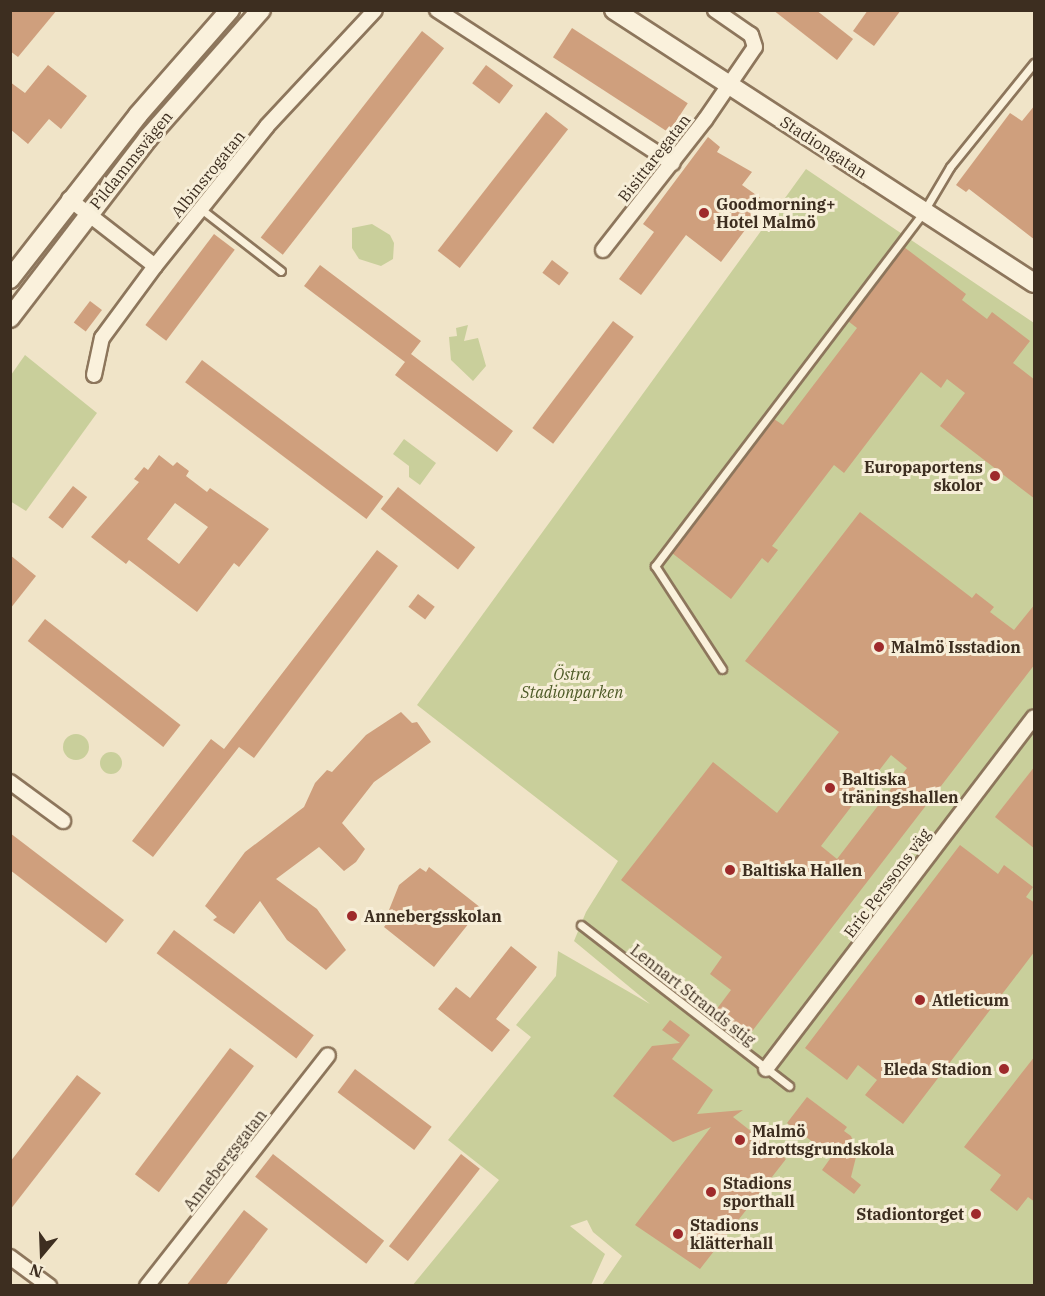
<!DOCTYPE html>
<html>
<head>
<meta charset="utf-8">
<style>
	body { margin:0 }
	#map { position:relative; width:1045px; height:1296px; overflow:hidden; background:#f0e4c8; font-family:"IBM Plex Serif",serif }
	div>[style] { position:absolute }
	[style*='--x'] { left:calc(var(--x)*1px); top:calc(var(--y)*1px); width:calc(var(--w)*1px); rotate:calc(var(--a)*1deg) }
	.green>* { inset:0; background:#c9cf9b }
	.round { border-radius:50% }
	.building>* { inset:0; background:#cf9f7d; transform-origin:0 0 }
	.roads { filter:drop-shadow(2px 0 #8d765c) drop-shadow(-2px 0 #8d765c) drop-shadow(0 2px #8d765c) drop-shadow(0 -2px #8d765c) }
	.lane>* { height:7px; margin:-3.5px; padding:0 3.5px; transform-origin:3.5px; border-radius:3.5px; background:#faf1dc }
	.street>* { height:14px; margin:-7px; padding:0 7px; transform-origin:7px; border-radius:7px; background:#faf1dc }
	.secondary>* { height:18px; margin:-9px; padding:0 9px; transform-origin:9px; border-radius:9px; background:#faf1dc }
	.dots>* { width:16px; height:16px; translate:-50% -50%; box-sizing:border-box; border:3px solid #f7eed8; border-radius:50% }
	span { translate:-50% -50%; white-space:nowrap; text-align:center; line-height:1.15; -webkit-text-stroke:6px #f7eed8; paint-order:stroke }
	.street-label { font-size:16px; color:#3d2e20 }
	.poi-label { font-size:16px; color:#3d2e20; font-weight:700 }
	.left { translate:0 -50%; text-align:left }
	.right { translate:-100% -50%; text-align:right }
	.park-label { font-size:16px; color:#4d5a26; font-style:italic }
	.frame { position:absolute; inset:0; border:12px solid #3d2e20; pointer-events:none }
	.north { position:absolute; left:12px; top:1224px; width:60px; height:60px; -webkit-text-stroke:4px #f7eed8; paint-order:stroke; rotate:199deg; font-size:16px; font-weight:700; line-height:24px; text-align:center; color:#3d2e20 }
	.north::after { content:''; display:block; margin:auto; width:21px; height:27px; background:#3d2e20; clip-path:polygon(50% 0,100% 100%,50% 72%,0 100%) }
</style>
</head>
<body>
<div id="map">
	<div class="green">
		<div style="clip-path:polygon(806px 169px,1034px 323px,1034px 1285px,602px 1285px,622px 1256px,593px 1232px,587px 1220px,570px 1226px,605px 1254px,591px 1285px,412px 1286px,499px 1180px,448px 1140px,531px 1037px,516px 1025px,556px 976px,558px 951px,650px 1004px,574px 941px,586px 912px,618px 861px,417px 705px)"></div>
		<div style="clip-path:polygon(372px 224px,390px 235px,394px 243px,393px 259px,381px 266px,359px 259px,352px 248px,352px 228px)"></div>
		<div style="clip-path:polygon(468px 325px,464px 341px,478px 338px,486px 366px,473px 381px,451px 360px,449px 337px,457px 336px,456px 328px)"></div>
		<div style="clip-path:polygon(25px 355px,97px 413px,26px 511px,10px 501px,11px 375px)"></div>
		<div style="clip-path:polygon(404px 439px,436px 463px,420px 485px,409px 477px,409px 466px,393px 454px)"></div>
		<div class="round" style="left:63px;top:734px;width:26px;height:26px"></div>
		<div class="round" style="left:100px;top:752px;width:22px;height:22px"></div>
	</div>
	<div class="building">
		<div style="clip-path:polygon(10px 10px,57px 10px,18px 57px,10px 51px)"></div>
		<div style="clip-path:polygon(773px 10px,816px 10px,853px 39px,837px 60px)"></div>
		<div style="clip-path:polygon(868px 10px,901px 10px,874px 46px,853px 31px)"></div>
		<div style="left:572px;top:28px;width:138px;height:35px;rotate:33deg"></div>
		<div style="left:422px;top:31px;width:28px;height:262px;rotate:38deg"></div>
		<div style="clip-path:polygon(48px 65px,87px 96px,61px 129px,49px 119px,28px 144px,10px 129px,10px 82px,25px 93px)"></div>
		<div style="left:486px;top:65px;width:34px;height:23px;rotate:37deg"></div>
		<div style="clip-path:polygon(1035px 105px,1035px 240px,969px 189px,966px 192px,956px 185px,1010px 113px,1022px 121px)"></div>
		<div style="left:546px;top:112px;width:28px;height:176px;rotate:38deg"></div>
		<div style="clip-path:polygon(708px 137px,720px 147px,717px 152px,752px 172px,742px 185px,766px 202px,721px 262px,686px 235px,641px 295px,619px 279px,654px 232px,643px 224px)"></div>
		<div style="left:214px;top:234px;width:26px;height:114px;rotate:37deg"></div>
		<div style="clip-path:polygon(904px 247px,966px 294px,962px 300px,987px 319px,992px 312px,1030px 341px,1013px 363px,1035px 380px,1035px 499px,940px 426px,965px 393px,947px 379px,941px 388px,921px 372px,844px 473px,834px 465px,772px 546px,778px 550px,768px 563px,762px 558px,731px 599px,672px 553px,774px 419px,783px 425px,857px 328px,848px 321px)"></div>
		<div style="left:552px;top:260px;width:21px;height:16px;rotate:37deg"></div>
		<div style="clip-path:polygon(320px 265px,421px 341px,411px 354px,513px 431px,497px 452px,395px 375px,405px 362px,304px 286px)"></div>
		<div style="left:90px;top:301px;width:15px;height:27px;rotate:37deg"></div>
		<div style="left:613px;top:321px;width:26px;height:134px;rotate:37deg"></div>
		<div style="left:202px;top:360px;width:227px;height:28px;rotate:37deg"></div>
		<div style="clip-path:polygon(evenodd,159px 455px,173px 466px,177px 462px,189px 471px,186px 476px,207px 492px,210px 488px,269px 529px,239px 567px,234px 563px,197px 612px,129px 560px,126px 564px,91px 537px,139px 482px,134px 479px,144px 467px,148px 470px,159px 455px,175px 503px,208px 527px,179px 564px,147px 539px,175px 503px)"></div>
		<div style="left:73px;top:486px;width:18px;height:40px;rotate:38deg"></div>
		<div style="left:398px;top:487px;width:98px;height:28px;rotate:38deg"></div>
		<div style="clip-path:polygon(evenodd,860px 512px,972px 598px,976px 593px,994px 607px,990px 612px,1014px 630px,1035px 604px,1035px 664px,743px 1043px,710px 1018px,731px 990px,710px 974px,722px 957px,621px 880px,713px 762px,777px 813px,839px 732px,745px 661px,860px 512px,891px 755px,907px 768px,837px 859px,821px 846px,891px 755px)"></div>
		<div style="clip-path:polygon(377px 550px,398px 566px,254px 758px,239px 747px,153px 857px,132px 841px,211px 739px,224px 749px)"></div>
		<div style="clip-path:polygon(10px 555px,36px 576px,10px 609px)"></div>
		<div style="left:418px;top:594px;width:21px;height:16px;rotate:37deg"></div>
		<div style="left:45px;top:619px;width:172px;height:28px;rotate:38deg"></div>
		<div style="clip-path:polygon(401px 712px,412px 723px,417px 722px,431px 742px,374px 782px,342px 823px,365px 849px,356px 862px,344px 871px,319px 847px,276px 879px,317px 909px,346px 950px,326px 970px,287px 940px,260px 901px,234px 934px,213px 920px,217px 917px,205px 906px,245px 852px,304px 807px,315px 783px,327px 770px,332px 772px,366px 735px)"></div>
		<div style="clip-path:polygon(1035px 766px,1035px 849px,995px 817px)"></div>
		<div style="clip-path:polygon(10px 833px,124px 920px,106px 943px,10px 870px)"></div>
		<div style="clip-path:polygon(960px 845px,998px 874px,1004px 865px,1033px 887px,1026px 897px,1035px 903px,1035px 951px,903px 1124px,865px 1095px,877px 1080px,858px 1065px,847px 1080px,805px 1048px)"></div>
		<div style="clip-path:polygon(429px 867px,481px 908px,434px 967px,384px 927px,393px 915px,389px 910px,399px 885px,420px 868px,426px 872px)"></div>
		<div style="left:174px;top:930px;width:175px;height:29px;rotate:37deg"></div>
		<div style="clip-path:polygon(511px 946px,537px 967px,496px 1019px,510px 1030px,492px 1052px,438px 1009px,456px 987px,470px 998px)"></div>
		<div style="clip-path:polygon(670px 1020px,690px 1035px,672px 1059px,713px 1090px,697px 1114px,743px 1110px,733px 1117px,786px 1159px,700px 1269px,635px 1225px,711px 1127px,673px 1142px,613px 1096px,652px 1046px,680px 1043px,662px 1030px)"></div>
		<div style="left:230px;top:1048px;width:30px;height:158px;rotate:37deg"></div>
		<div style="clip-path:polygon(1035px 1056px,1035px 1202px,1028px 1197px,1017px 1211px,990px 1190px,1001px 1175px,964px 1147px)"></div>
		<div style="left:355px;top:1069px;width:96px;height:29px;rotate:37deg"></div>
		<div style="clip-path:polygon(77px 1075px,101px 1093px,10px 1210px,10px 1162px)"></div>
		<div style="clip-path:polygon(807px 1097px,847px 1127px,844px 1131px,851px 1136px,857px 1153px,851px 1177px,861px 1185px,854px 1194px,822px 1170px,832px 1156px,787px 1123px)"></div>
		<div style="left:273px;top:1154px;width:141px;height:29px;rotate:38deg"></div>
		<div style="left:461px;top:1154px;width:24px;height:117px;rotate:38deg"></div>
		<div style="clip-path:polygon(244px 1210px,268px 1229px,225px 1286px,186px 1286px)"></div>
	</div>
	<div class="roads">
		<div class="lane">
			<div style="--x:201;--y:209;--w:101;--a:37.8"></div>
			<div style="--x:722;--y:669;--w:123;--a:-123"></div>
			<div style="--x:655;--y:566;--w:445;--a:-52.8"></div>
			<div style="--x:924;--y:211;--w:51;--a:-59.4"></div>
			<div style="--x:950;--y:167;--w:134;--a:-51.1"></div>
			<div style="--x:581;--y:925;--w:263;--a:37.7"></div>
		</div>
		<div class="street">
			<div style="--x:437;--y:10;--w:281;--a:33"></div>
			<div style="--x:69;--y:199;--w:109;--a:37.9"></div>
			<div style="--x:603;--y:250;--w:165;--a:-51.9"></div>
			<div style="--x:705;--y:120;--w:88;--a:-55.6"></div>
			<div style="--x:755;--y:47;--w:13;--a:-108"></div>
			<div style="--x:751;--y:35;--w:44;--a:-145.2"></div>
			<div style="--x:94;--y:375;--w:38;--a:-78"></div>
			<div style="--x:102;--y:338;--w:89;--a:-53.6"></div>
			<div style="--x:155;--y:266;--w:179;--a:-51.3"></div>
			<div style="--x:267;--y:126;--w:158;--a:-47"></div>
			<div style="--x:10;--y:782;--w:66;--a:36.3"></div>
			<div style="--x:766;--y:1069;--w:442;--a:-52.7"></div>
			<div style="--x:10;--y:1257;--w:49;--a:36.6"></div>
			<div style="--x:147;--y:1286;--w:293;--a:-51.9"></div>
		</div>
		<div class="secondary">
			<div style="--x:614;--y:10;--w:501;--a:33.02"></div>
			<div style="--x:10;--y:279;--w:208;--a:-52"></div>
			<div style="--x:138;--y:115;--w:140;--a:-48.8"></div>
			<div style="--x:10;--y:318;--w:227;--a:-52.5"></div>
			<div style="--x:148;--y:138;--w:171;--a:-48.6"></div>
		</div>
	</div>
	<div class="dots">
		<div style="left:704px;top:213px;background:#9e2a2b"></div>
		<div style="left:995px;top:476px;background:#9e2a2b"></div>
		<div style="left:879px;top:647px;background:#9e2a2b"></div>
		<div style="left:830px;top:788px;background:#9e2a2b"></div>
		<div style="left:730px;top:870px;background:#9e2a2b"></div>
		<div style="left:352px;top:916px;background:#9e2a2b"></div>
		<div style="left:920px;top:1000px;background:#9e2a2b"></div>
		<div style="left:1004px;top:1069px;background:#9e2a2b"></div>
		<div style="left:740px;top:1140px;background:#9e2a2b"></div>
		<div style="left:711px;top:1192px;background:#9e2a2b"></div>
		<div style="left:976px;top:1214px;background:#9e2a2b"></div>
		<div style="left:678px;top:1234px;background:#9e2a2b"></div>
	</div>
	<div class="street-label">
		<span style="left:824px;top:147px;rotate:33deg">Stadiongatan</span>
		<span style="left:654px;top:158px;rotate:-52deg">Bisittaregatan</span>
		<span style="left:131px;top:160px;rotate:-51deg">Pildammsvägen</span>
		<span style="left:208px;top:174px;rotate:-51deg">Albinsrogatan</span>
		<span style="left:887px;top:883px;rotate:-53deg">Eric Perssons väg</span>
		<span style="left:693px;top:995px;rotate:38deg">Lennart Strands stig</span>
		<span style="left:225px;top:1160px;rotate:-52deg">Annebergsgatan</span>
	</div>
	<div class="poi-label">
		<span class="left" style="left:716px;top:213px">Goodmorning+<br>Hotel Malmö</span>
		<span class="right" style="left:983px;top:476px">Europaportens<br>skolor</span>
		<span class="left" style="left:891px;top:647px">Malmö Isstadion</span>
		<span class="left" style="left:842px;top:788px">Baltiska<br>träningshallen</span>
		<span class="left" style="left:742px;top:870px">Baltiska Hallen</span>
		<span class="left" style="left:364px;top:916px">Annebergsskolan</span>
		<span class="left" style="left:932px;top:1000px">Atleticum</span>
		<span class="right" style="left:992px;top:1069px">Eleda Stadion</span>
		<span class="left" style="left:752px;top:1140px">Malmö<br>idrottsgrundskola</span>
		<span class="left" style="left:723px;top:1192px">Stadions<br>sporthall</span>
		<span class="right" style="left:964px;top:1214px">Stadiontorget</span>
		<span class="left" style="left:690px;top:1234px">Stadions<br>klätterhall</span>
	</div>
	<div class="park-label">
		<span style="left:572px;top:683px">Östra<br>Stadionparken</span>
	</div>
	<div class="frame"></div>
	<div class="north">N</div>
</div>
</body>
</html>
